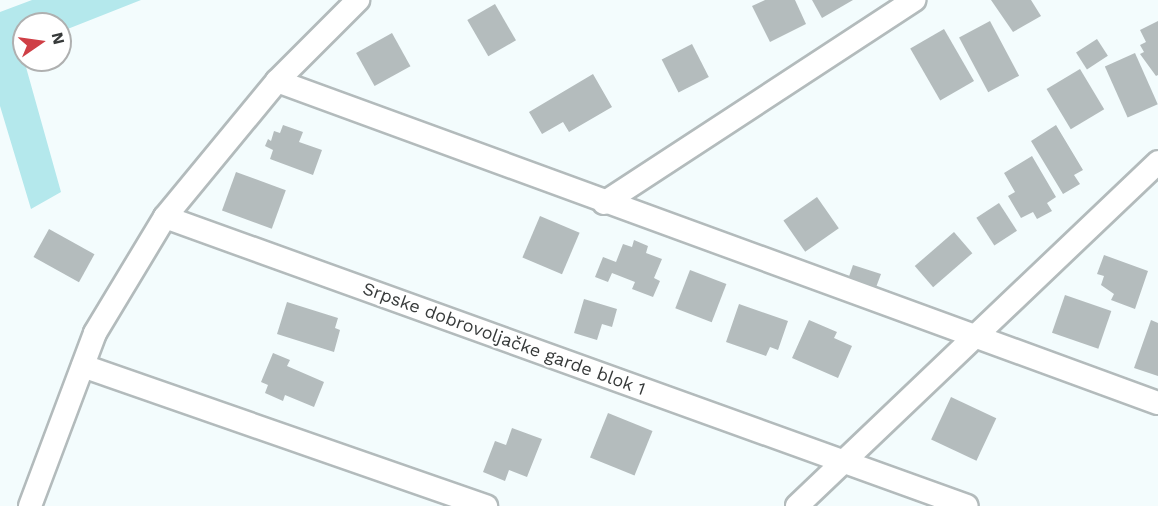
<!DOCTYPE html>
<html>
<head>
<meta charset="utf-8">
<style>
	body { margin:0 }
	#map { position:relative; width:1158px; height:506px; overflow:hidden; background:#f3fcfd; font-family:"Work Sans",sans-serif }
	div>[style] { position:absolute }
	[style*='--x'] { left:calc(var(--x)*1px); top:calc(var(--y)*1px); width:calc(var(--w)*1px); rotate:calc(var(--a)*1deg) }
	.green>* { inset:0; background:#b4e8ec }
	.building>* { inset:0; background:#b4bcbd; transform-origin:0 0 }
	.roads { filter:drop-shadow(2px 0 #b3bbbc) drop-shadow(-2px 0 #b3bbbc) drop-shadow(0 2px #b3bbbc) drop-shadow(0 -2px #b3bbbc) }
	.street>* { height:22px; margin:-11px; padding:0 11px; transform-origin:11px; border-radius:11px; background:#fff }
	span { translate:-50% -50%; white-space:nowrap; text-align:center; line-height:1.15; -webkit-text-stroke:4.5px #fff; paint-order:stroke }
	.street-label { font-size:18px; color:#373a3a }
	.north { position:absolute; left:12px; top:12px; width:60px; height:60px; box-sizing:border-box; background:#fff; border:2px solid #afb0b0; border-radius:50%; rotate:77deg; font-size:16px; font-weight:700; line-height:24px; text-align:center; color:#373a3a }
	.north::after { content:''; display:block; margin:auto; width:21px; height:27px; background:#cf3f46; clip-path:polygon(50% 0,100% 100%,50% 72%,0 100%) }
</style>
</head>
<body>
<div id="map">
	<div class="green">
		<div style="clip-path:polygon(32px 0,141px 0,60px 32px,60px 24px,24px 24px,24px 60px,61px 192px,31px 209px,0 106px,0 12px)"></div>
	</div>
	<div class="building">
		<div style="clip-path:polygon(765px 0,795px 0,806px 24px,770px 42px,752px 6px)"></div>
		<div style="clip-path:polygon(812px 0,853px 0,822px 18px)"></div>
		<div style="clip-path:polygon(991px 0,1031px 0,1041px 16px,1013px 32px)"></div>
		<div style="left:495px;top:4px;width:42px;height:32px;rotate:60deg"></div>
		<div style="left:990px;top:21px;width:62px;height:35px;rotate:62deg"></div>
		<div style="clip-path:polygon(1158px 21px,1158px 75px,1156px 76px,1140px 54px,1144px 52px,1140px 45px,1146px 42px,1140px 30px)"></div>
		<div style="left:944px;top:29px;width:60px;height:39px;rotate:60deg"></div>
		<div style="left:392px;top:33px;width:38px;height:41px;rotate:61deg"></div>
		<div style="left:1097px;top:39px;width:20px;height:25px;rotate:57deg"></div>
		<div style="left:692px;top:44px;width:37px;height:34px;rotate:63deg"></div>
		<div style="left:1135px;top:53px;width:56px;height:33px;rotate:66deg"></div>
		<div style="left:1080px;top:69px;width:47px;height:39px;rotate:59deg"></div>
		<div style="clip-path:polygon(593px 74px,612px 107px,569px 132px,563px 122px,542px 134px,529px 112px)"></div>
		<div style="clip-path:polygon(283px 125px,303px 132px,299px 142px,322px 150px,313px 175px,270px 159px,273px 150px,265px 146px,268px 139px,271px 141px,274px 131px,280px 133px)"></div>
		<div style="clip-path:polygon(1056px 125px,1083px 170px,1074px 175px,1080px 184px,1063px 194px,1031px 141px)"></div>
		<div style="clip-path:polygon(1032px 156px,1056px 197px,1047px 203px,1052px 211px,1037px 219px,1033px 212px,1021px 218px,1008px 196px,1015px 192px,1004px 173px)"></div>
		<div style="left:236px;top:172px;width:53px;height:41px;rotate:20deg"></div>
		<div style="left:817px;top:197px;width:38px;height:41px;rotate:55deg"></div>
		<div style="left:999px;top:203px;width:33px;height:27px;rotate:57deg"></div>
		<div style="left:540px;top:216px;width:43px;height:45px;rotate:23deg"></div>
		<div style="left:49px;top:229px;width:52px;height:32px;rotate:29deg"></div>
		<div style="left:954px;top:232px;width:28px;height:52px;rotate:49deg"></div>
		<div style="clip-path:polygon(634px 240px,648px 246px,646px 253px,662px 259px,654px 278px,660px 281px,653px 297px,632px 289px,635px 282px,612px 273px,608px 282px,595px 277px,603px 257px,616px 262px,623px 244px,632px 247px)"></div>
		<div style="clip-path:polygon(1104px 255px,1148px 271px,1135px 309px,1111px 300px,1114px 294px,1101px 285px,1104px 276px,1097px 274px)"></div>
		<div style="clip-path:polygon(853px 265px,881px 274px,875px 290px,845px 288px)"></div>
		<div style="left:690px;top:270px;width:39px;height:41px;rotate:21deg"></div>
		<div style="left:1065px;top:295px;width:49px;height:40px;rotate:19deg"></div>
		<div style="clip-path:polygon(584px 299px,617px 309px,612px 327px,602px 324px,597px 340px,574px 333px)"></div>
		<div style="clip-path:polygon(287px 302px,338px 318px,335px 328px,340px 330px,334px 352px,277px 334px)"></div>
		<div style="clip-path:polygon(739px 304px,788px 321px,778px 350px,770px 347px,766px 356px,726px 342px)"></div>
		<div style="clip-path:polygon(809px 320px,837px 332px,834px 338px,852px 346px,838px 378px,792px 358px)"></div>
		<div style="clip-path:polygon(1151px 320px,1158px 323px,1158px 376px,1134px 368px)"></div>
		<div style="clip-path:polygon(273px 353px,290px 360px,287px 366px,324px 382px,314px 407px,285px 395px,283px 401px,265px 393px,268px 385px,261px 382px)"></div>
		<div style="left:951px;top:397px;width:50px;height:47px;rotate:25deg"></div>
		<div style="left:608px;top:413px;width:48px;height:48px;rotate:22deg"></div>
		<div style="clip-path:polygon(512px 428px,542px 439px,527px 477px,509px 470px,505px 481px,483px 472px,495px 441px,506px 445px)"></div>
	</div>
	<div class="roads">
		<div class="street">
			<div style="--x:277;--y:81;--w:938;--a:20.08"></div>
			<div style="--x:604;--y:203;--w:371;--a:-33.2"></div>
			<div style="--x:165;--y:217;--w:852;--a:19.82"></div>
			<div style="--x:83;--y:366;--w:427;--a:19.2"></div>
			<div style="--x:30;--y:506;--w:185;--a:-69.4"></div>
			<div style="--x:95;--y:333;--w:135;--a:-58.9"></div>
			<div style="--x:165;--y:217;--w:176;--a:-50.5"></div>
			<div style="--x:277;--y:81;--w:115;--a:-45"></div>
			<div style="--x:797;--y:506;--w:499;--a:-43.6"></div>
		</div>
	</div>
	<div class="street-label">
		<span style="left:504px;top:339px;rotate:20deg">Srpske dobrovoljačke garde blok 1</span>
	</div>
	<div class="north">N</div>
</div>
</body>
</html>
